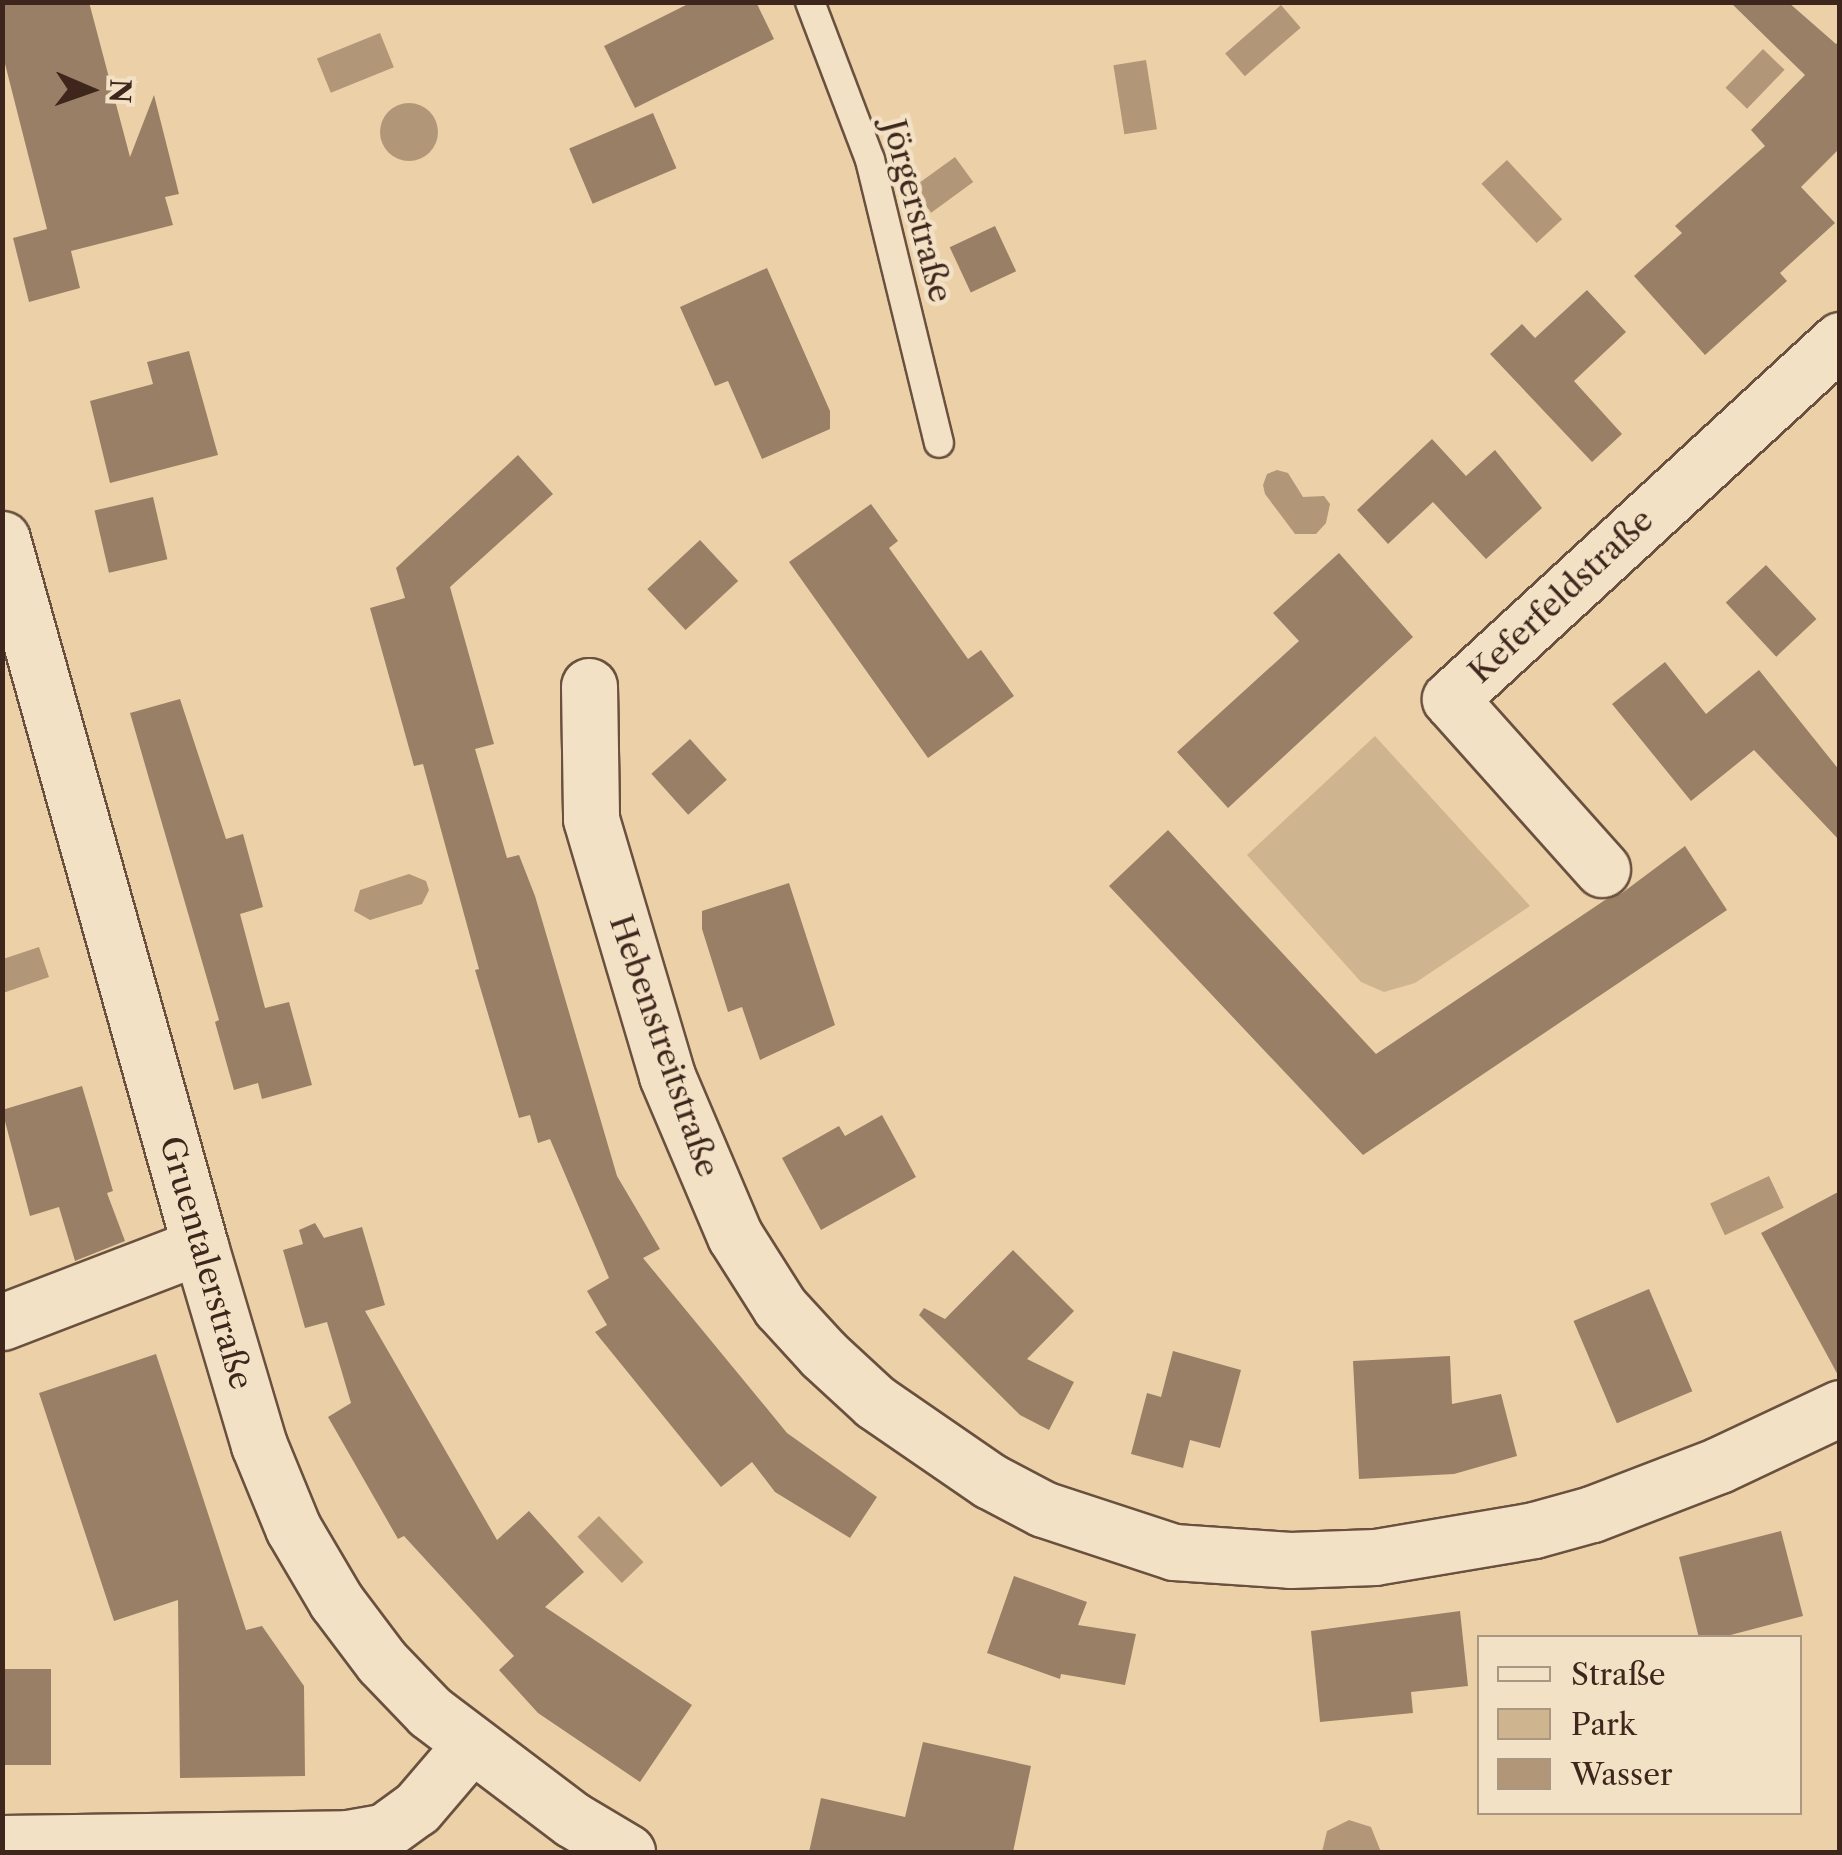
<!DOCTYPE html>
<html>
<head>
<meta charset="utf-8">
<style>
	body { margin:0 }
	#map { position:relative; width:1842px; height:1855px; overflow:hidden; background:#ecd1a8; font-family:"Libre Caslon Text",serif }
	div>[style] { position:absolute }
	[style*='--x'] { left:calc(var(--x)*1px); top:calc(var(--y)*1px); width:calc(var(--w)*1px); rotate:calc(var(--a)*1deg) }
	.green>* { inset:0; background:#cfb490 }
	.water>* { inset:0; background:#b19778; transform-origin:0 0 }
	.round { border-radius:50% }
	.building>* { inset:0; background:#997f65; transform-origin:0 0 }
	.roads { filter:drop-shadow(2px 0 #6a513f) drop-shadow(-2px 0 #6a513f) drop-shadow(0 2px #6a513f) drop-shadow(0 -2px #6a513f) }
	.service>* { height:28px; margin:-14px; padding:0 14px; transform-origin:14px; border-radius:14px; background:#f3e1c6 }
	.minor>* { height:55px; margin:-27.5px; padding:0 27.5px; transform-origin:27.5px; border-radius:27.5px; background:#f3e1c6 }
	span { translate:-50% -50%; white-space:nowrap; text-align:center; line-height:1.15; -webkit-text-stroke:9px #f3e1c6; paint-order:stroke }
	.street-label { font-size:32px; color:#3f261c }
	.frame { position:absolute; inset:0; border:5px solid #3f261c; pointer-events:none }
	.legend { position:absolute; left:1477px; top:1635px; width:325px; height:180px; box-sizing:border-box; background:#f3e1c6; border:2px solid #ab9682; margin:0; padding:12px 18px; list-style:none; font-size:30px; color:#3f261c }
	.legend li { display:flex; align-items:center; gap:20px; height:50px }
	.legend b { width:50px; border:2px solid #ab9682 }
	.north { position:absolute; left:40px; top:40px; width:100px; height:100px; -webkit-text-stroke:8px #f3e1c6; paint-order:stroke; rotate:92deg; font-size:28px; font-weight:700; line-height:40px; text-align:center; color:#3f261c }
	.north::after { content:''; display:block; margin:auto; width:35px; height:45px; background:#3f261c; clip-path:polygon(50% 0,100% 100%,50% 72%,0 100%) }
</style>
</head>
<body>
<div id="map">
	<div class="green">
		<div style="clip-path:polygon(1375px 736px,1530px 906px,1415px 983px,1384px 992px,1361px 982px,1247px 855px)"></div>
	</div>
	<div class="water">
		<div style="left:1281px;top:5px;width:30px;height:74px;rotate:49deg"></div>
		<div style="left:380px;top:33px;width:37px;height:68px;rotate:68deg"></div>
		<div style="left:1763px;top:49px;width:30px;height:54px;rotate:44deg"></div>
		<div style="left:1146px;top:60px;width:70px;height:33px;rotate:81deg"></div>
		<div class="round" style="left:380px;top:103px;width:58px;height:58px"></div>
		<div style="left:955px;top:157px;width:31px;height:52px;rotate:54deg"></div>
		<div style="left:1507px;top:160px;width:81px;height:35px;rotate:47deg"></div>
		<div style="clip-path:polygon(1277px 470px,1288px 473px,1303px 497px,1324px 496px,1330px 504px,1326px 523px,1316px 534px,1295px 534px,1265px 494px,1263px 485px,1267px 474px)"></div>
		<div style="clip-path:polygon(409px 874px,426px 881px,429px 890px,422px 904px,370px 920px,354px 911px,360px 890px)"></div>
		<div style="clip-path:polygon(39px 947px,49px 977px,3px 993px,3px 959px)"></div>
		<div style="left:1769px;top:1176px;width:35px;height:65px;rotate:65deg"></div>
		<div style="left:599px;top:1516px;width:64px;height:30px;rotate:46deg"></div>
		<div style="clip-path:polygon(1349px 1820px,1371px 1827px,1381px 1852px,1322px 1852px,1327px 1831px)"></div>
	</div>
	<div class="building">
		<div style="clip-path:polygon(2px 2px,89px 2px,130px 157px,154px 95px,179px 194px,165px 197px,173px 225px,71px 251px,80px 288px,29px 302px,13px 238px,47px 229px,2px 52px)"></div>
		<div style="clip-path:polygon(692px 2px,756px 2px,774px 39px,635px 108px,604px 46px)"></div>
		<div style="clip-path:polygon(1730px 2px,1788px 2px,1836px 44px,1840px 40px,1840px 148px,1801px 187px,1835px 223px,1780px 273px,1787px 281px,1705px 355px,1634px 276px,1682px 233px,1675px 226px,1765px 146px,1751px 130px,1805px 75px)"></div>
		<div style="left:653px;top:113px;width:60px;height:91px;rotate:67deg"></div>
		<div style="left:995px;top:226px;width:50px;height:50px;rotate:65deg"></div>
		<div style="clip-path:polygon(767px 268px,830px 411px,830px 429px,762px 459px,728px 381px,715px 386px,680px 307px)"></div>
		<div style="clip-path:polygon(1587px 290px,1626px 332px,1574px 381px,1622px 434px,1592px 462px,1490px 354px,1522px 324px,1535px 338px)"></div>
		<div style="clip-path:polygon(189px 351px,218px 455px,110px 483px,90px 401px,153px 384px,147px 362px)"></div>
		<div style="clip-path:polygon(1432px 439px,1466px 476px,1495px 450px,1542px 508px,1486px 559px,1433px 502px,1388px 544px,1357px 510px)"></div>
		<div style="clip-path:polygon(518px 455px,553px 494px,450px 587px,494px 744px,475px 749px,507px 858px,519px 855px,535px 896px,617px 1176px,660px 1249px,643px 1258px,787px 1433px,877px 1497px,850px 1538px,775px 1492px,752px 1462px,721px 1487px,595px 1332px,607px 1325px,587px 1291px,609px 1278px,550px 1139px,538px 1143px,530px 1115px,519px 1118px,475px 970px,479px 969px,423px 764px,414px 766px,370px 608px,405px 598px,396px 568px)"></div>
		<div style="left:153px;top:497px;width:64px;height:60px;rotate:77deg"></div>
		<div style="clip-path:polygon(871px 504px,898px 541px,889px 548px,968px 659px,981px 650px,1014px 696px,928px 758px,789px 562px)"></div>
		<div style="left:700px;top:540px;width:56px;height:72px;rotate:47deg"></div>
		<div style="clip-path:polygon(1339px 553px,1413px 637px,1228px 808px,1177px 752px,1299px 641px,1273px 613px)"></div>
		<div style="left:1766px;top:565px;width:74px;height:55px;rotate:47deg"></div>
		<div style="clip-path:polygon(1665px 662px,1706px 714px,1759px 670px,1840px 771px,1840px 841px,1754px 750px,1691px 801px,1612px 704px)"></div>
		<div style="clip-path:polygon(180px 699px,226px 839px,243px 834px,263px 907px,240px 914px,265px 1008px,289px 1002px,312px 1085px,262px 1099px,258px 1083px,234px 1090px,215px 1022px,219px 1020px,130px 713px)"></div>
		<div style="left:690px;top:739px;width:55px;height:52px;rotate:48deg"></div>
		<div style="clip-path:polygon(1168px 830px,1376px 1054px,1605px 900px,1622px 893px,1685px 846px,1727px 910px,1363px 1155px,1109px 886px)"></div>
		<div style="clip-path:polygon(789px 883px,835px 1025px,760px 1060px,742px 1007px,728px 1012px,702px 929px,702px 911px)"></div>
		<div style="clip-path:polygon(82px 1086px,113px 1191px,107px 1193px,125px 1241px,75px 1261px,59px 1207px,30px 1216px,2px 1110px)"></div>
		<div style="clip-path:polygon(882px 1115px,916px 1177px,821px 1230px,782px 1158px,839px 1126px,845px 1136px)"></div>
		<div style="clip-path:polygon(1840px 1191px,1840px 1377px,1839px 1377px,1761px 1233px)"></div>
		<div style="clip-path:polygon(315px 1223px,324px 1238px,362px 1227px,385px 1305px,365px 1311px,497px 1540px,529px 1511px,584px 1572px,545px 1607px,692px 1705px,640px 1782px,538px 1713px,499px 1670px,514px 1656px,404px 1536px,398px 1539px,328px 1417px,351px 1403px,327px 1322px,305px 1328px,283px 1250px,303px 1244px,299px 1230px)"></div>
		<div style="clip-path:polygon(1013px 1250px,1074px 1311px,1027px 1359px,1074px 1382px,1049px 1430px,1020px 1415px,919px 1315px,924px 1308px,945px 1319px)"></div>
		<div style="left:1649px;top:1289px;width:111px;height:82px;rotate:67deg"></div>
		<div style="clip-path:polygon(1173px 1351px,1241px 1370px,1220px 1448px,1190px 1440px,1183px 1468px,1131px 1454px,1147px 1393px,1161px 1397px)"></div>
		<div style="clip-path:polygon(156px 1354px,246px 1630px,262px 1626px,304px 1686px,305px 1776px,180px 1778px,178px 1600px,114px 1621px,39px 1393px)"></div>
		<div style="clip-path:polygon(1450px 1356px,1452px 1404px,1501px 1394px,1517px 1456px,1454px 1474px,1359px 1479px,1353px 1361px)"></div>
		<div style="clip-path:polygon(1781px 1531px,1803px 1616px,1719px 1638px,1699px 1638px,1679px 1557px)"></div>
		<div style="clip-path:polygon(1014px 1576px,1087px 1602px,1078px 1625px,1136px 1634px,1125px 1685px,1061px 1674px,1060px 1679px,987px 1653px)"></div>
		<div style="clip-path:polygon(1460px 1611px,1468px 1686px,1411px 1692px,1413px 1713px,1320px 1722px,1311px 1631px)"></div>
		<div style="left:2px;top:1669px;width:49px;height:96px"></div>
		<div style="clip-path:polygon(923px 1742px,1031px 1766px,1013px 1852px,809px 1852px,821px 1798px,905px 1817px)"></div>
	</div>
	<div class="roads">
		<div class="service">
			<div style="--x:810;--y:2;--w:169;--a:69.2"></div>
			<div style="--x:870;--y:160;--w:291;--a:76.3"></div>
		</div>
		<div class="minor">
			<div style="--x:2;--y:539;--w:734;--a:74.35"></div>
			<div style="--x:200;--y:1246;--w:208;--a:73.5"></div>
			<div style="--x:259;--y:1445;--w:90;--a:67.7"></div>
			<div style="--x:293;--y:1528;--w:85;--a:59.5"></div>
			<div style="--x:336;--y:1601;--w:76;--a:53"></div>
			<div style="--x:382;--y:1662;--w:69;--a:46.2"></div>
			<div style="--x:430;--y:1712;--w:179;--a:37.1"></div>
			<div style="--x:573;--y:1820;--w:63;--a:30.7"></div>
			<div style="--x:589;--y:686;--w:133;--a:89.1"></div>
			<div style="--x:591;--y:819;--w:268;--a:73.5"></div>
			<div style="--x:667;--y:1076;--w:174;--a:67"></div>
			<div style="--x:735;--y:1236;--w:84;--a:57.6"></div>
			<div style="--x:780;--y:1307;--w:64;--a:47.5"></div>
			<div style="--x:823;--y:1354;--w:71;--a:42.7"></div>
			<div style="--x:875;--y:1402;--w:140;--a:34.5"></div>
			<div style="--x:990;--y:1481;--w:60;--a:27.8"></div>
			<div style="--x:1043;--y:1509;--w:138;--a:18.2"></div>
			<div style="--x:1174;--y:1552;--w:116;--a:3.9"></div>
			<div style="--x:1290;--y:1560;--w:85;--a:-2"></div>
			<div style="--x:1375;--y:1557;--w:161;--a:-9.6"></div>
			<div style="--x:1534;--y:1530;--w:60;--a:-15.4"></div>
			<div style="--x:1592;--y:1514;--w:136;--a:-21.1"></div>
			<div style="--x:1719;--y:1465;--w:134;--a:-25.2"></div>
			<div style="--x:1602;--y:869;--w:228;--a:-131.8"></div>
			<div style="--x:1450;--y:699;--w:530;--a:-42.63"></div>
			<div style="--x:2;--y:1322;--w:212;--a:-21"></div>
			<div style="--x:2;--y:1843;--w:345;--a:-0.8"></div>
			<div style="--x:347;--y:1838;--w:39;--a:-10"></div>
			<div style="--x:385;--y:1831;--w:39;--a:-36"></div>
			<div style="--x:417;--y:1808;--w:82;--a:-49.5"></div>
		</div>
	</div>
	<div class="street-label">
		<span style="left:917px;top:211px;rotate:75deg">Jörgerstraße</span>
		<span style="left:1561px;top:596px;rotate:-43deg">Keferfeldstraße</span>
		<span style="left:664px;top:1046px;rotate:71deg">Hebenstreitstraße</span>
		<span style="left:206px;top:1263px;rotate:74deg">Gruentalerstraße</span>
	</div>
	<div class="frame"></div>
	<ul class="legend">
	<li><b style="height:12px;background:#f3e1c6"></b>Straße</li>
	<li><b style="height:28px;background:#cfb490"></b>Park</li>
	<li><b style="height:28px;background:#b19778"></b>Wasser</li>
	</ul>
	<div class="north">N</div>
</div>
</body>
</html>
